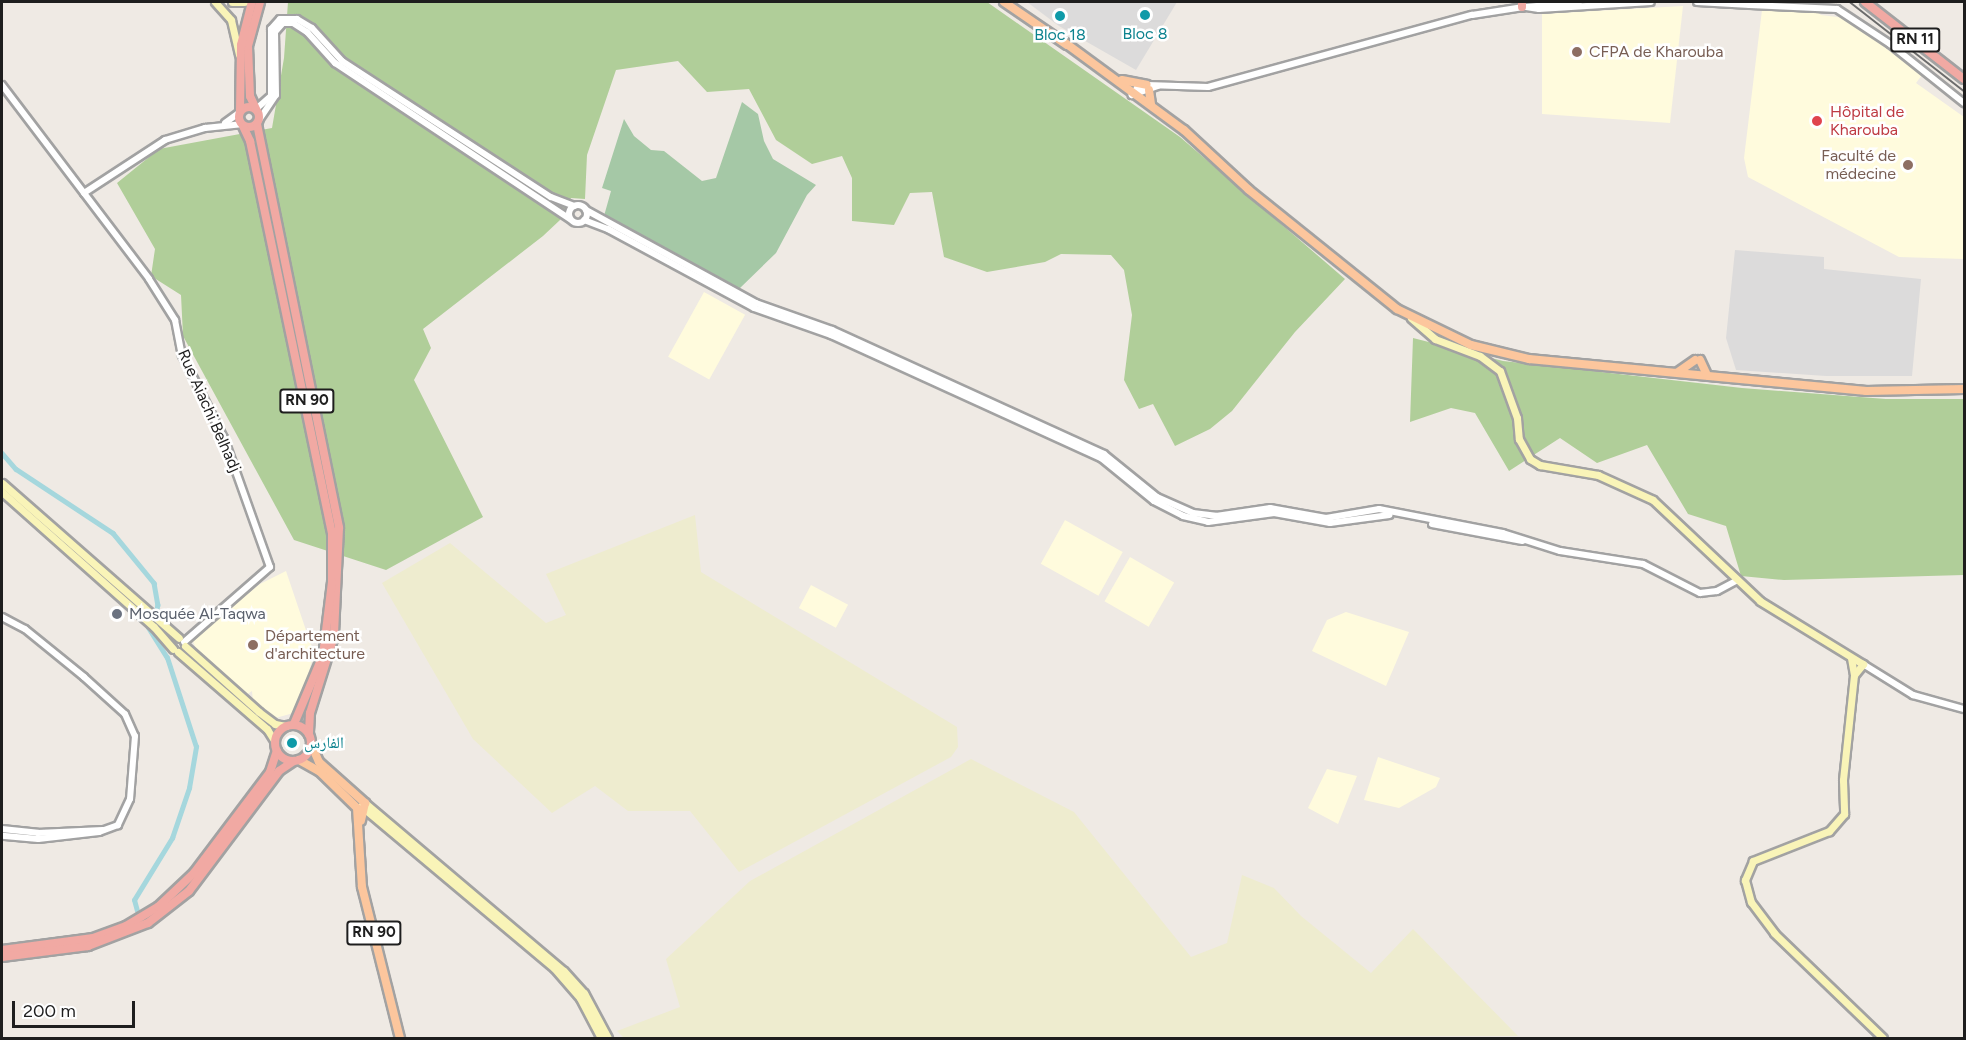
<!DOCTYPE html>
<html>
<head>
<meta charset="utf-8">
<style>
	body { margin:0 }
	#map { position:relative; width:1966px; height:1040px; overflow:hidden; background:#efeae4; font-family:Figtree,"Noto Naskh Arabic",sans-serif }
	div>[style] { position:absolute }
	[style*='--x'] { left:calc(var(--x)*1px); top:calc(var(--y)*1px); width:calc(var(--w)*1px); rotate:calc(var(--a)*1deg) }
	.residential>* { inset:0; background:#dcdbdb }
	.education>* { inset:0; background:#fffbdd; transform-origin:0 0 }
	.farmland>* { inset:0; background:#eeeccf }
	.forest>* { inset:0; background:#b0ce99 }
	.cemetery>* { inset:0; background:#a5c8a6 }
	.canal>* { height:4.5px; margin:-2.25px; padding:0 2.25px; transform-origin:2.25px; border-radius:2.25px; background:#a5d7dd }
	.roads { filter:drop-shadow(2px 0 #a2a2a2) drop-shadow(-2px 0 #a2a2a2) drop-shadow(0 2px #a2a2a2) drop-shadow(0 -2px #a2a2a2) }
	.tertiary>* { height:6px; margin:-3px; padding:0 3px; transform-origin:3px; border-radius:3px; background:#fff }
	.tertiary>.ring { margin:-3px; padding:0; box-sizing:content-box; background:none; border:6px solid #fff; border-radius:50% }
	.secondary>* { height:7px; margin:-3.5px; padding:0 3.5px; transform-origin:3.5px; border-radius:3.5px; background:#f9f4b8 }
	.primary>* { height:8px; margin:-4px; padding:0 4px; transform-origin:4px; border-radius:4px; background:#fcc69d }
	.trunk>* { height:8px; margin:-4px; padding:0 4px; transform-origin:4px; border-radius:4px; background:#f1a9a3 }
	.trunk>.ring { margin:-4px; padding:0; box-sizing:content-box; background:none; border:8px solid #f1a9a3; border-radius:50% }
	.tram>* { height:1.5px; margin:-0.75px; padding:0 0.75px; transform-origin:0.75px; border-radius:0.75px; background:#6c6c6c }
	.dots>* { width:16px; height:16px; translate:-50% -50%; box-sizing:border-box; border:3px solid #fff; border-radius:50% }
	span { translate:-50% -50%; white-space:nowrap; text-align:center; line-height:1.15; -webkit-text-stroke:5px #fff; paint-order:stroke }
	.shield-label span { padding:2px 4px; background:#fff; border:2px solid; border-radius:4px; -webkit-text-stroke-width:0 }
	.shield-label { font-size:15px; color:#1e1e1e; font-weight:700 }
	.culture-label { font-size:16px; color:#0d838f }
	.left { translate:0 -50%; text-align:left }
	.education-label { font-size:16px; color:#785e54 }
	.right { translate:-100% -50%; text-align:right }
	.health-label { font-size:16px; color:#be3a42 }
	.street-label { font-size:16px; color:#1e1e1e }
	.worship-label { font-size:16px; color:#5b616d }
	.frame { position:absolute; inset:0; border:3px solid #1e1e1e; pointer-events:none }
	.scale { position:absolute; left:12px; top:1001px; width:123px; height:27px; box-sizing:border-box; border:3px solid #1e1e1e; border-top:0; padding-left:8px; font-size:18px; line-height:21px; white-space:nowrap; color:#1e1e1e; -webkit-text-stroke:4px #fff; paint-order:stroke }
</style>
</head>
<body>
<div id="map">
	<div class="residential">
		<div style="clip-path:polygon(1027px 2px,1177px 2px,1136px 70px,1059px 26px)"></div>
		<div style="clip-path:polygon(1735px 250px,1824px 257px,1824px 269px,1921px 279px,1912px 376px,1826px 376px,1736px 370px,1726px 338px)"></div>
	</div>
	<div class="education">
		<div style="clip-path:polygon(1683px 6px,1670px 123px,1542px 114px,1542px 14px)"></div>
		<div style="clip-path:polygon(1762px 10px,1815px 10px,1821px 15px,1845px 18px,1922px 75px,1916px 83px,1964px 117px,1964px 259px,1899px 257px,1748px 177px,1744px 158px)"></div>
		<div style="left:704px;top:292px;width:47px;height:74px;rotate:29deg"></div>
		<div style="left:1065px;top:520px;width:66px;height:50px;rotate:29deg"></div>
		<div style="left:1130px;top:557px;width:51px;height:51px;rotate:30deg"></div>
		<div style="clip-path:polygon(286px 571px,314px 654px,297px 712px,272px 719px,253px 702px,252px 691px,246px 695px,197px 651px,192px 639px,260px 584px)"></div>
		<div style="left:811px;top:585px;width:42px;height:26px;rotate:28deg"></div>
		<div style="clip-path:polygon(1346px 612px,1409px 632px,1386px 686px,1312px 651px,1327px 620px)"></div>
		<div style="clip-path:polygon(1378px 757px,1440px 778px,1436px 787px,1399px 808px,1364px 800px)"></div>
		<div style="clip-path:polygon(1327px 769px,1357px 776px,1338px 824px,1308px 808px)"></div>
	</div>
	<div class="farmland">
		<div style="clip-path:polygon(695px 515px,701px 572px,957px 727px,958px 747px,951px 757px,739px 872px,690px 811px,628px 811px,595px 786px,552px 813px,473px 739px,382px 583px,450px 543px,546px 623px,566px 615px,546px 574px)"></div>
		<div style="clip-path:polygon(971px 759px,1074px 812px,1191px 957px,1227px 943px,1242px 875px,1274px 888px,1301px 916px,1371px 973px,1413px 929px,1518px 1036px,624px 1038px,617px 1031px,680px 1007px,666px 959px,750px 881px)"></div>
	</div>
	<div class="forest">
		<div style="clip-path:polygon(288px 2px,987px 2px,1180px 137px,1345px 279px,1295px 332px,1232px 411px,1210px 429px,1175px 446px,1153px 404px,1139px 409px,1124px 380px,1132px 315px,1124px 270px,1111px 255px,1061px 254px,1045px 262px,987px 272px,944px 257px,932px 192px,910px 193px,894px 225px,852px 221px,852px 178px,842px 156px,812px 164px,776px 140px,749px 89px,707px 92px,678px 61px,616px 70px,587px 155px,585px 199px,571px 198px,560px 220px,543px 236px,423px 329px,431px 348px,414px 380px,483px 517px,386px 570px,294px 540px,183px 336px,181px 295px,151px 276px,155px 249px,117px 183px,159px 149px,272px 128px,284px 58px)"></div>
		<div style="clip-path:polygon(1413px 338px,1503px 361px,1742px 388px,1886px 399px,1964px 399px,1964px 575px,1784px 580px,1741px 576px,1726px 526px,1688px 514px,1647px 445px,1597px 463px,1560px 438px,1509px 471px,1475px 413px,1451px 408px,1410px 422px)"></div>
	</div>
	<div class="cemetery">
		<div style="clip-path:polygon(742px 102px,758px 114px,764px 141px,773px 159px,816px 185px,807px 195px,776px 253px,739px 289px,604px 216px,611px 191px,602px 188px,624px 119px,634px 136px,651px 150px,664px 151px,702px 181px,716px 178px)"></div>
	</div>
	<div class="canal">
		<div style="--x:2;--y:453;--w:21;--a:49"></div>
		<div style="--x:16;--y:469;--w:116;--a:33.4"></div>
		<div style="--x:113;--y:533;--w:65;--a:50.6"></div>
		<div style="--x:154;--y:583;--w:22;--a:80"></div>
		<div style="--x:158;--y:605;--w:12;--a:104"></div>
		<div style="--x:137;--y:911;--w:11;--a:-105"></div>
		<div style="--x:134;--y:900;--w:73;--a:-58.5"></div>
		<div style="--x:172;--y:838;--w:53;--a:-71.2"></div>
		<div style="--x:189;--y:788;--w:42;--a:-80.3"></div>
		<div style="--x:196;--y:747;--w:94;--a:-108"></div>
		<div style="--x:167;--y:658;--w:36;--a:-122"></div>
	</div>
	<div class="roads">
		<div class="tertiary">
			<div style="--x:1579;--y:2;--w:53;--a:174.6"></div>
			<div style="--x:1526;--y:7;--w:13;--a:9"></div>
			<div style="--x:1539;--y:9;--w:112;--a:-3.6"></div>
			<div style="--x:1697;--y:2;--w:53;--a:3.2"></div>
			<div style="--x:1750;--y:5;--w:9;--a:-162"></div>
			<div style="--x:1750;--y:5;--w:87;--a:2.6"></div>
			<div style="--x:1837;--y:9;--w:64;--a:33.4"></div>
			<div style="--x:1890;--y:44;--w:95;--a:38.6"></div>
			<div style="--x:2;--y:85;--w:243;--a:52.8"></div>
			<div style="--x:149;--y:279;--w:49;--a:57.6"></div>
			<div style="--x:175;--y:320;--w:36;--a:79"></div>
			<div style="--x:182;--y:355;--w:93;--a:63.2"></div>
			<div style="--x:224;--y:438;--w:137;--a:70.4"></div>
			<div style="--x:270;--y:567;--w:114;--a:138.9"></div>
			<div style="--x:1158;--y:86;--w:28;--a:161"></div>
			<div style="--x:1132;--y:95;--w:9;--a:-54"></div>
			<div style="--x:1137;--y:88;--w:10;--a:-17"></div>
			<div style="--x:1147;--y:85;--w:61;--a:1.9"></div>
			<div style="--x:1208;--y:87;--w:274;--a:-15.3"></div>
			<div style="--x:1472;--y:15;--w:52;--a:-8.9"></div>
			<div style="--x:256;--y:109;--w:20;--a:-41"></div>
			<div style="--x:271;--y:96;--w:67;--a:-90"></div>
			<div style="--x:271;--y:29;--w:13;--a:-48"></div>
			<div style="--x:280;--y:19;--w:17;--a:0"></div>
			<div style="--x:297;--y:19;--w:17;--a:31"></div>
			<div style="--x:312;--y:28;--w:45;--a:47.7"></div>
			<div style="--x:342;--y:61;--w:249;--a:33.1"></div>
			<div style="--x:551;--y:197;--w:25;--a:21"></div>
			<div style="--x:259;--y:120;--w:30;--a:-56"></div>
			<div style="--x:276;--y:95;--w:63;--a:-90.9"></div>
			<div style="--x:275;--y:32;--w:12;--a:-48"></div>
			<div style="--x:283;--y:23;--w:10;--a:0"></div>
			<div style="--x:293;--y:23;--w:17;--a:33"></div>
			<div style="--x:307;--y:32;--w:42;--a:47.9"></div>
			<div style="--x:335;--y:63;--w:282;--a:33.6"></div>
			<div style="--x:225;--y:123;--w:17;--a:-36"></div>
			<div style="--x:84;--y:193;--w:97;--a:-33.2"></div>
			<div style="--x:165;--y:140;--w:42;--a:-16.7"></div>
			<div style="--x:205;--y:128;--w:36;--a:-6"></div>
			<div class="ring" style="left:569px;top:205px;width:12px;height:12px"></div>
			<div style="--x:586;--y:210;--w:194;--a:28.7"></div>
			<div style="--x:756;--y:303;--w:81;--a:19.6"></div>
			<div style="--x:832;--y:330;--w:299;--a:24.5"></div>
			<div style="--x:1104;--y:454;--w:68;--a:39.1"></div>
			<div style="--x:1157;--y:497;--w:39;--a:24"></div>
			<div style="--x:1193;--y:513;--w:23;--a:7"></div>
			<div style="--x:1216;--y:516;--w:55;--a:-8.4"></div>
			<div style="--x:1270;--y:508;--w:57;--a:10.1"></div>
			<div style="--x:1326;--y:518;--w:54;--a:-9.6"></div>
			<div style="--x:1379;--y:509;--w:126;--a:11"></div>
			<div style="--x:1503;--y:533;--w:60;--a:17.5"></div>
			<div style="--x:1560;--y:551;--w:84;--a:8.9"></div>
			<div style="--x:1643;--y:564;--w:64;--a:27"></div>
			<div style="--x:1700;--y:593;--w:17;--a:-7"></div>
			<div style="--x:1717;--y:591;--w:21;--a:-28"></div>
			<div style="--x:584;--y:220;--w:26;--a:21"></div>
			<div style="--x:608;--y:229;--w:166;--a:28.4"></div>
			<div style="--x:754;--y:308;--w:82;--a:19.3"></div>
			<div style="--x:831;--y:335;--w:297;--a:24.5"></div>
			<div style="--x:1101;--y:458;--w:68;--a:39.1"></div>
			<div style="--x:1154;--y:501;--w:33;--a:27"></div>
			<div style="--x:1183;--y:516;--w:26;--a:13"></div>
			<div style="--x:1208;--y:522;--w:67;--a:-7.8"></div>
			<div style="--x:1274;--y:513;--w:57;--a:10.1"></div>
			<div style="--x:1330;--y:523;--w:60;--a:-7.7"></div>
			<div style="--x:1432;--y:524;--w:92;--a:10.7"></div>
			<div style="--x:2;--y:617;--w:26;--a:28"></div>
			<div style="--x:25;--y:629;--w:76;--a:39.1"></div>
			<div style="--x:84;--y:677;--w:55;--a:42.1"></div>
			<div style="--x:125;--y:714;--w:24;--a:66"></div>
			<div style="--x:135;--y:736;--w:63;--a:94.5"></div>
			<div style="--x:130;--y:799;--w:29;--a:115"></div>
			<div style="--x:118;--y:825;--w:20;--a:160"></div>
			<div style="--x:99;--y:832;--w:61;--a:173.5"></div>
			<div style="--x:38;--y:839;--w:36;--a:-175"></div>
			<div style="--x:1863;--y:664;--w:59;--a:31.8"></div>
			<div style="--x:1913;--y:695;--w:53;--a:15.4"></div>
			<div style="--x:2;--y:829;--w:36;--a:6"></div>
			<div style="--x:38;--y:833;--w:65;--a:-2.6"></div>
		</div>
		<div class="secondary">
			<div style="--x:215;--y:2;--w:24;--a:48"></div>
			<div style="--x:231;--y:20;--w:36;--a:77"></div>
			<div style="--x:232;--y:2;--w:12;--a:0"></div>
			<div style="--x:1411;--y:318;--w:32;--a:41"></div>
			<div style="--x:1435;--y:339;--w:48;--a:20.7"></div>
			<div style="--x:1480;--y:356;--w:25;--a:37"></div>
			<div style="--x:1500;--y:371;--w:50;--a:70.1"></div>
			<div style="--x:1517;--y:418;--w:21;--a:85"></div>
			<div style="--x:1519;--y:439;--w:23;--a:61"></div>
			<div style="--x:1530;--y:459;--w:12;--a:31"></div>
			<div style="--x:1540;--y:465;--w:59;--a:9.8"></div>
			<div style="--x:1598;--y:475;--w:60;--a:24.4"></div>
			<div style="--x:1653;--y:500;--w:147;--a:43.3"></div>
			<div style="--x:1760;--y:601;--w:121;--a:31.5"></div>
			<div style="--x:1863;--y:664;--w:14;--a:129"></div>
			<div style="--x:2;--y:483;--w:235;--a:41.2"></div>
			<div style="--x:2;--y:492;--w:203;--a:41.6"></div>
			<div style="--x:154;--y:627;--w:29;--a:49"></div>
			<div style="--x:185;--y:646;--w:99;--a:41.7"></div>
			<div style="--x:259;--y:712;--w:20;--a:37"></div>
			<div style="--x:275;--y:724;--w:11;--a:10"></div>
			<div style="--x:178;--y:652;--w:118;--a:40.9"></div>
			<div style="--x:267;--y:729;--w:15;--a:58"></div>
			<div style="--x:1851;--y:658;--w:17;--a:80"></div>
			<div style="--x:1854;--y:675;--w:106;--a:96"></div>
			<div style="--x:1843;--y:780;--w:34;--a:88"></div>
			<div style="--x:1844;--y:814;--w:23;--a:131"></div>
			<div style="--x:1829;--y:831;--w:82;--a:158.5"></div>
			<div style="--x:1753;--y:861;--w:21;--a:113"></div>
			<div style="--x:1745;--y:880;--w:23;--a:75"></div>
			<div style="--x:1751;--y:902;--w:39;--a:53"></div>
			<div style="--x:1774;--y:933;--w:151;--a:43.9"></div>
			<div style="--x:365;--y:803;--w:260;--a:40.2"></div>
			<div style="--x:564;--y:971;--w:30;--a:48"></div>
			<div style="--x:584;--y:993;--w:51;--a:61.9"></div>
			<div style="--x:361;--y:806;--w:252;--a:40"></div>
			<div style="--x:554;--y:968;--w:40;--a:49"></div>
			<div style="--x:580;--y:998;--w:45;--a:62.3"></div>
		</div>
		<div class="primary">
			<div style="--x:1004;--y:2;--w:76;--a:34.3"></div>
			<div style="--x:1064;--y:42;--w:149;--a:36.3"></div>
			<div style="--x:1184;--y:130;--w:88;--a:42.7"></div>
			<div style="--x:1249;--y:190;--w:190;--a:38.8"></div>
			<div style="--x:1397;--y:309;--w:82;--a:25.9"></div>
			<div style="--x:1471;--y:345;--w:60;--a:13.6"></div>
			<div style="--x:1529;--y:359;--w:339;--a:5.4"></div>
			<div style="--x:1866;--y:391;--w:98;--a:-1.2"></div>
			<div style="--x:1122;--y:80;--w:25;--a:11"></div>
			<div style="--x:1149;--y:90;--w:15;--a:82"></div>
			<div style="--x:1700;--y:360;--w:17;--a:65"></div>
			<div style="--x:1678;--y:372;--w:21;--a:-35"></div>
			<div style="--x:311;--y:744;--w:20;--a:66"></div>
			<div style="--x:319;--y:762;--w:62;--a:41.7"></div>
			<div style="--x:365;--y:803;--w:18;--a:103"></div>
			<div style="--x:299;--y:760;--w:23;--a:29"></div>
			<div style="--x:319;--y:771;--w:53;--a:44.2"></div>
			<div style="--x:357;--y:808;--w:79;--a:86.4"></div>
			<div style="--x:362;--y:887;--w:156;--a:75.9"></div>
		</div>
		<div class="trunk">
			<div style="--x:1865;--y:2;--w:125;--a:37.9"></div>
			<div style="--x:1522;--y:7;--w:5;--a:-90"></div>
			<div class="ring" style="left:239px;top:107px;width:12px;height:12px"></div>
			<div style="--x:256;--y:109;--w:14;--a:-115"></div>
			<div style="--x:250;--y:96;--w:50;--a:-92.3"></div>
			<div style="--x:248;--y:46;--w:46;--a:-74.7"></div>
			<div style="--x:240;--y:111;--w:66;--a:-89.1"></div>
			<div style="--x:241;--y:45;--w:44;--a:-75.7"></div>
			<div style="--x:257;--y:124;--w:412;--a:78.5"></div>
			<div style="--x:339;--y:528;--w:108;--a:92.7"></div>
			<div style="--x:334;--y:636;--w:81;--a:107.3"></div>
			<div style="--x:310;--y:713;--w:21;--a:93"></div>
			<div style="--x:243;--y:126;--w:17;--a:65"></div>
			<div style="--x:250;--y:141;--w:400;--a:78.2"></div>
			<div style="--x:332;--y:532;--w:50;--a:90"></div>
			<div style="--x:332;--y:582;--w:74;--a:97"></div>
			<div style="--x:323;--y:655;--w:75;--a:112.8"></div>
			<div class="ring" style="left:275px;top:725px;width:28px;height:28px"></div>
			<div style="--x:2;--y:950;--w:92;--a:-7.5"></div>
			<div style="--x:93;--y:938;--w:35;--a:-20"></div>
			<div style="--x:126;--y:926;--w:37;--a:-31"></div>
			<div style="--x:158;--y:907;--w:50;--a:-43.4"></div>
			<div style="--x:194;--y:873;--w:126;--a:-53"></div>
			<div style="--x:270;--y:772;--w:22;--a:-72"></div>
			<div style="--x:2;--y:957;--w:87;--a:-7.3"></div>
			<div style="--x:88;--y:946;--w:64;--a:-21"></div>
			<div style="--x:148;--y:923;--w:52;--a:-38"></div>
			<div style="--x:189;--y:891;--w:150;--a:-53.1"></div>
			<div style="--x:279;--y:771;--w:18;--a:-34"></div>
		</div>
	</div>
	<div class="tram">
		<div style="--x:1850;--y:2;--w:145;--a:38"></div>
	</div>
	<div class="dots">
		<div style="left:1145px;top:15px;background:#0f9aa8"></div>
		<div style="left:1060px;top:16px;background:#0f9aa8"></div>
		<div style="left:1577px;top:52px;background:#8d6e63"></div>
		<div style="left:1817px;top:121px;background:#e0444e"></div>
		<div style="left:1908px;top:165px;background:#8d6e63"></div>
		<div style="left:117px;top:614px;background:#6b7280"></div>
		<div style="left:253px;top:645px;background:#8d6e63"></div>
		<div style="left:292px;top:743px;background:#0f9aa8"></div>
	</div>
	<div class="shield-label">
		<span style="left:1915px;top:40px">RN 11</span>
		<span style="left:307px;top:401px">RN 90</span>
		<span style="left:374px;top:933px">RN 90</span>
	</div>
	<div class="culture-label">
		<span style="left:1145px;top:34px">Bloc 8</span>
		<span style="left:1060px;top:35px">Bloc 18</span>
		<span class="left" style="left:304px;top:743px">الفارس</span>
	</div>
	<div class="education-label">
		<span class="left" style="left:1589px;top:52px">CFPA de Kharouba</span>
		<span class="right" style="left:1896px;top:165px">Faculté de<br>médecine</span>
		<span class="left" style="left:265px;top:645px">Département<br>d'architecture</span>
	</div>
	<div class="health-label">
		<span class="left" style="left:1830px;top:121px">Hôpital de<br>Kharouba</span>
	</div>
	<div class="street-label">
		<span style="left:209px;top:411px;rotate:66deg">Rue Aiachi Belhadj</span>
	</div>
	<div class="worship-label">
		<span class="left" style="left:129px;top:614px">Mosquée Al-Taqwa</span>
	</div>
	<div class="frame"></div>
	<div class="scale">200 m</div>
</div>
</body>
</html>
